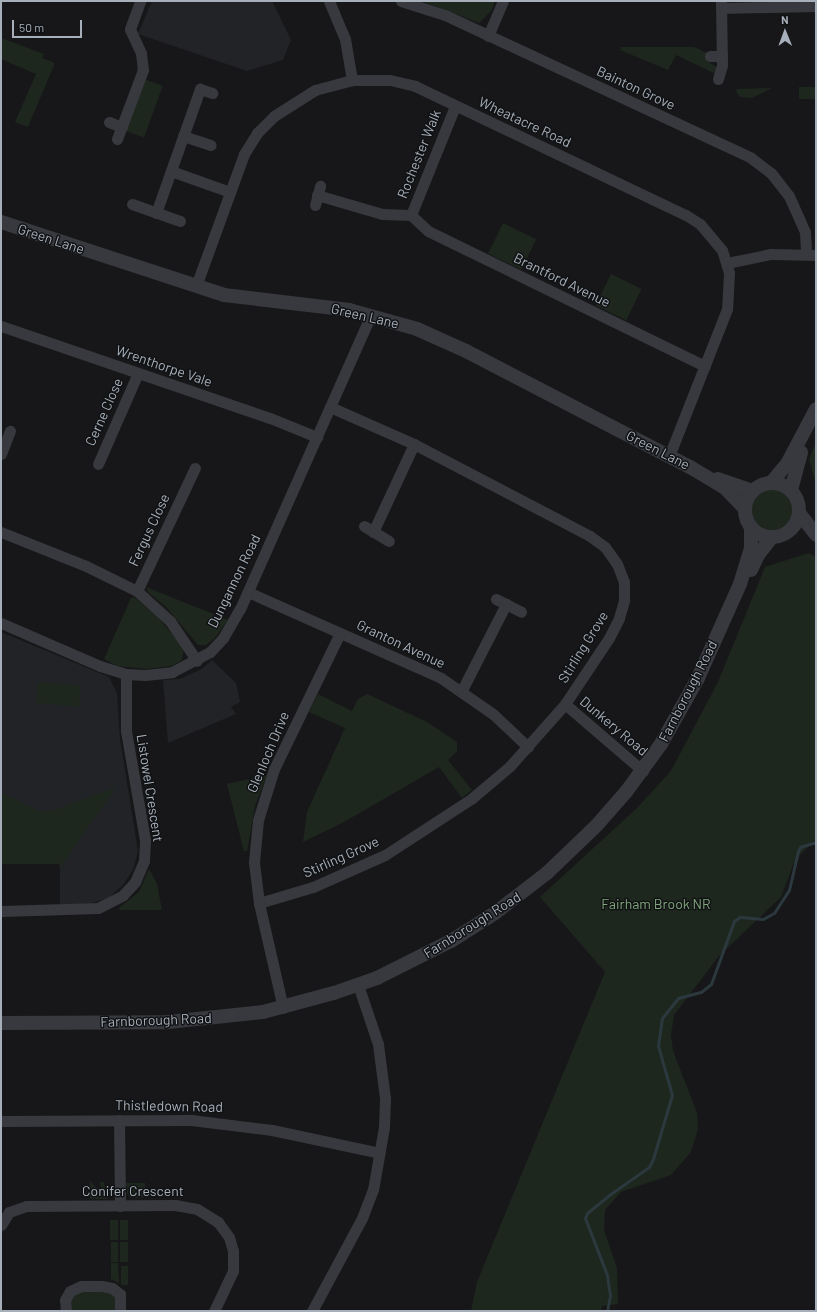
<!DOCTYPE html>
<html>
<head>
<meta charset="utf-8">
<style>
	body { margin:0 }
	#map { position:relative; width:817px; height:1312px; overflow:hidden; background:#171719; font-family:Barlow,sans-serif }
	div>[style] { position:absolute }
	[style*='--x'] { left:calc(var(--x)*1px); top:calc(var(--y)*1px); width:calc(var(--w)*1px); rotate:calc(var(--a)*1deg) }
	.built>* { inset:0; background:#222326 }
	.green>* { inset:0; background:#1e271e; transform-origin:0 0 }
	.round { border-radius:50% }
	.stream>* { height:3px; margin:-1.5px; padding:0 1.5px; transform-origin:1.5px; border-radius:1.5px; background:#2b383e }
	.minor>* { height:11px; margin:-5.5px; padding:0 5.5px; transform-origin:5.5px; border-radius:5.5px; background:#37393e }
	.tertiary>* { height:14px; margin:-7px; padding:0 7px; transform-origin:7px; border-radius:7px; background:#37393e }
	.tertiary>.ring { margin:-7px; padding:0; box-sizing:content-box; background:none; border:14px solid #37393e; border-radius:50% }
	span { translate:-50% -50%; white-space:nowrap; text-align:center; line-height:1.15; -webkit-text-stroke:3px #111214; paint-order:stroke }
	.street-label { font-size:14px; color:#a7afba }
	.park-label { font-size:14px; color:#7fa77c }
	.frame { position:absolute; inset:0; border:2px solid #a7afba; pointer-events:none }
	.north { position:absolute; left:765px; top:12px; width:40px; height:40px; -webkit-text-stroke:3px #111214; paint-order:stroke; rotate:359deg; font-size:11px; font-weight:700; line-height:16px; text-align:center; color:#a7afba }
	.north::after { content:''; display:block; margin:auto; width:14px; height:18px; background:#a7afba; clip-path:polygon(50% 0,100% 100%,50% 72%,0 100%) }
	.scale { position:absolute; left:12px; top:20px; width:70px; height:18px; box-sizing:border-box; border:2px solid #a7afba; border-top:0; padding-left:5px; font-size:12px; line-height:14px; white-space:nowrap; color:#a7afba; -webkit-text-stroke:3px #111214; paint-order:stroke }
</style>
</head>
<body>
<div id="map">
	<div class="built">
		<div style="clip-path:polygon(152px 1px,272px 1px,291px 40px,283px 60px,247px 71px,138px 34px)"></div>
		<div style="clip-path:polygon(1px 632px,109px 677px,117px 693px,120px 739px,138px 851px,133px 870px,123px 885px,108px 898px,89px 904px,60px 904px,60px 864px,1px 864px)"></div>
		<div style="clip-path:polygon(212px 660px,236px 683px,240px 702px,231px 707px,236px 714px,168px 743px,163px 680px,180px 679px,202px 669px)"></div>
	</div>
	<div class="green">
		<div style="clip-path:polygon(422px 1px,495px 1px,492px 10px,479px 23px)"></div>
		<div style="clip-path:polygon(1px 38px,44px 54px,42px 58px,55px 63px,28px 127px,15px 122px,36px 74px,1px 59px)"></div>
		<div style="clip-path:polygon(621px 47px,694px 47px,707px 53px,707px 61px,718px 68px,716px 74px,676px 55px,668px 70px,620px 50px)"></div>
		<div style="left:144px;top:79px;width:20px;height:55px;rotate:20deg"></div>
		<div style="left:799px;top:87px;width:17px;height:12px"></div>
		<div style="clip-path:polygon(772px 88px,752px 98px,740px 97px,737px 93px,736px 89px)"></div>
		<div style="left:503px;top:223px;width:37px;height:34px;rotate:26deg"></div>
		<div style="left:611px;top:274px;width:34px;height:35px;rotate:26deg"></div>
		<div style="clip-path:polygon(816px 442px,816px 485px,809px 459px)"></div>
		<div class="round" style="left:751px;top:488px;width:42px;height:42px"></div>
		<div style="clip-path:polygon(809px 553px,816px 557px,816px 839px,795px 860px,781px 897px,719px 956px,674px 1015px,671px 1035px,673px 1051px,697px 1113px,698px 1129px,691px 1152px,671px 1175px,621px 1192px,605px 1210px,604px 1230px,617px 1268px,618px 1304px,602px 1306px,601px 1311px,471px 1311px,477px 1282px,605px 972px,540px 897px,636px 809px,671px 771px,718px 682px,765px 567px)"></div>
		<div style="clip-path:polygon(146px 587px,228px 620px,214px 639px,206px 645px,198px 645px,166px 607px,149px 593px)"></div>
		<div style="clip-path:polygon(134px 597px,157px 616px,184px 648px,182px 660px,172px 666px,147px 669px,117px 666px,104px 659px,131px 598px)"></div>
		<div style="left:38px;top:682px;width:43px;height:21px;rotate:5deg"></div>
		<div style="clip-path:polygon(318px 694px,352px 711px,358px 699px,367px 694px,427px 722px,457px 742px,457px 751px,448px 760px,472px 790px,462px 798px,439px 767px,344px 822px,303px 842px,307px 812px,345px 728px,309px 712px)"></div>
		<div style="clip-path:polygon(267px 775px,255px 806px,247px 851px,244px 851px,227px 784px)"></div>
		<div style="clip-path:polygon(116px 787px,60px 868px,59px 864px,1px 864px,1px 792px,39px 811px,52px 811px)"></div>
		<div style="clip-path:polygon(149px 869px,157px 884px,162px 910px,119px 910px,120px 907px,139px 892px)"></div>
		<div style="clip-path:polygon(90px 1181px,97px 1188px,101px 1188px,100px 1182px,104px 1182px,104px 1186px,112px 1186px,111px 1195px,107px 1199px,90px 1199px)"></div>
		<div style="clip-path:polygon(126px 1183px,145px 1183px,147px 1197px,130px 1198px,127px 1193px)"></div>
		<div style="left:110px;top:1220px;width:8px;height:20px"></div>
		<div style="left:120px;top:1220px;width:8px;height:20px"></div>
		<div style="left:111px;top:1242px;width:7px;height:20px"></div>
		<div style="left:120px;top:1242px;width:8px;height:20px"></div>
		<div style="clip-path:polygon(111px 1263px,118px 1263px,119px 1283px,111px 1279px)"></div>
		<div style="left:121px;top:1266px;width:7px;height:19px"></div>
		<div style="clip-path:polygon(102px 1289px,116px 1296px,116px 1311px,71px 1311px,69px 1300px,74px 1292px)"></div>
	</div>
	<div class="stream">
		<div style="--x:607;--y:1311;--w:16;--a:-79"></div>
		<div style="--x:610;--y:1295;--w:20;--a:-99"></div>
		<div style="--x:607;--y:1275;--w:61;--a:-111.1"></div>
		<div style="--x:585;--y:1218;--w:5;--a:-68"></div>
		<div style="--x:587;--y:1213;--w:28;--a:-39"></div>
		<div style="--x:609;--y:1195;--w:49;--a:-35"></div>
		<div style="--x:649;--y:1167;--w:9;--a:-63"></div>
		<div style="--x:653;--y:1159;--w:67;--a:-73.5"></div>
		<div style="--x:672;--y:1095;--w:51;--a:-105.9"></div>
		<div style="--x:658;--y:1046;--w:28;--a:-82"></div>
		<div style="--x:662;--y:1018;--w:26;--a:-51"></div>
		<div style="--x:678;--y:998;--w:24;--a:-15"></div>
		<div style="--x:701;--y:992;--w:13;--a:-39"></div>
		<div style="--x:711;--y:984;--w:67;--a:-69.9"></div>
		<div style="--x:734;--y:921;--w:7;--a:-34"></div>
		<div style="--x:740;--y:917;--w:23;--a:5"></div>
		<div style="--x:763;--y:919;--w:13;--a:-29"></div>
		<div style="--x:774;--y:913;--w:27;--a:-57"></div>
		<div style="--x:789;--y:890;--w:40;--a:-77"></div>
		<div style="--x:798;--y:851;--w:4;--a:-63"></div>
		<div style="--x:800;--y:847;--w:17;--a:-17"></div>
	</div>
	<div class="minor">
		<div style="--x:329;--y:1;--w:41;--a:67.2"></div>
		<div style="--x:345;--y:39;--w:42;--a:80.3"></div>
		<div style="--x:401;--y:1;--w:46;--a:17.7"></div>
		<div style="--x:445;--y:15;--w:338;--a:25"></div>
		<div style="--x:751;--y:158;--w:25;--a:37"></div>
		<div style="--x:771;--y:173;--w:29;--a:52"></div>
		<div style="--x:789;--y:196;--w:39;--a:66"></div>
		<div style="--x:805;--y:232;--w:21;--a:87"></div>
		<div style="--x:721;--y:8;--w:95;--a:-1.2"></div>
		<div style="--x:488;--y:36;--w:38;--a:-67"></div>
		<div style="--x:710;--y:56;--w:12;--a:0"></div>
		<div style="--x:718;--y:79;--w:15;--a:-74"></div>
		<div style="--x:722;--y:65;--w:63;--a:-90.9"></div>
		<div style="--x:109;--y:122;--w:14;--a:21"></div>
		<div style="--x:183;--y:136;--w:29;--a:18"></div>
		<div style="--x:117;--y:139;--w:74;--a:-69.4"></div>
		<div style="--x:143;--y:70;--w:17;--a:-97"></div>
		<div style="--x:141;--y:53;--w:26;--a:-115"></div>
		<div style="--x:130;--y:29;--w:30;--a:-70"></div>
		<div style="--x:171;--y:171;--w:63;--a:19.6"></div>
		<div style="--x:317;--y:195;--w:68;--a:16.3"></div>
		<div style="--x:382;--y:214;--w:29;--a:2"></div>
		<div style="--x:132;--y:204;--w:51;--a:19.5"></div>
		<div style="--x:315;--y:205;--w:20;--a:-75"></div>
		<div style="--x:156;--y:213;--w:132;--a:-70.5"></div>
		<div style="--x:200;--y:89;--w:13;--a:18"></div>
		<div style="--x:411;--y:215;--w:23;--a:43"></div>
		<div style="--x:428;--y:231;--w:308;--a:26"></div>
		<div style="--x:411;--y:215;--w:118;--a:-68"></div>
		<div style="--x:727;--y:263;--w:45;--a:-11.6"></div>
		<div style="--x:771;--y:254;--w:45;--a:1.3"></div>
		<div style="--x:196;--y:286;--w:140;--a:-70"></div>
		<div style="--x:244;--y:154;--w:25;--a:-58"></div>
		<div style="--x:257;--y:133;--w:24;--a:-45"></div>
		<div style="--x:274;--y:116;--w:49;--a:-32.4"></div>
		<div style="--x:315;--y:90;--w:38;--a:-15"></div>
		<div style="--x:352;--y:80;--w:38;--a:0"></div>
		<div style="--x:390;--y:80;--w:26;--a:13"></div>
		<div style="--x:415;--y:86;--w:300;--a:25.5"></div>
		<div style="--x:686;--y:215;--w:17;--a:33"></div>
		<div style="--x:700;--y:224;--w:34;--a:50"></div>
		<div style="--x:722;--y:250;--w:24;--a:73"></div>
		<div style="--x:729;--y:273;--w:36;--a:93"></div>
		<div style="--x:727;--y:309;--w:158;--a:111.5"></div>
		<div style="--x:1;--y:326;--w:284;--a:18.9"></div>
		<div style="--x:270;--y:418;--w:51;--a:22"></div>
		<div style="--x:1;--y:454;--w:25;--a:-69"></div>
		<div style="--x:98;--y:464;--w:99;--a:-66.3"></div>
		<div style="--x:364;--y:526;--w:29;--a:31"></div>
		<div style="--x:1;--y:532;--w:92;--a:21.8"></div>
		<div style="--x:86;--y:566;--w:57;--a:26.1"></div>
		<div style="--x:137;--y:591;--w:45;--a:42.3"></div>
		<div style="--x:170;--y:621;--w:48;--a:56"></div>
		<div style="--x:373;--y:532;--w:97;--a:-65"></div>
		<div style="--x:137;--y:591;--w:136;--a:-64.8"></div>
		<div style="--x:248;--y:592;--w:211;--a:24"></div>
		<div style="--x:441;--y:678;--w:63;--a:34.7"></div>
		<div style="--x:493;--y:714;--w:48;--a:43.3"></div>
		<div style="--x:496;--y:599;--w:28;--a:27"></div>
		<div style="--x:1;--y:623;--w:108;--a:23.5"></div>
		<div style="--x:100;--y:666;--w:27;--a:17"></div>
		<div style="--x:126;--y:674;--w:19;--a:3"></div>
		<div style="--x:145;--y:675;--w:27;--a:-6"></div>
		<div style="--x:172;--y:672;--w:43;--a:-27.8"></div>
		<div style="--x:210;--y:652;--w:19;--a:-47"></div>
		<div style="--x:223;--y:638;--w:34;--a:-60"></div>
		<div style="--x:240;--y:609;--w:322;--a:-66"></div>
		<div style="--x:462;--y:690;--w:97;--a:-62.9"></div>
		<div style="--x:565;--y:704;--w:103;--a:40.7"></div>
		<div style="--x:259;--y:903;--w:56;--a:-16.5"></div>
		<div style="--x:313;--y:887;--w:79;--a:-24"></div>
		<div style="--x:385;--y:855;--w:103;--a:-33.1"></div>
		<div style="--x:471;--y:799;--w:51;--a:-40.2"></div>
		<div style="--x:510;--y:766;--w:83;--a:-48.4"></div>
		<div style="--x:565;--y:704;--w:79;--a:-56.3"></div>
		<div style="--x:609;--y:638;--w:22;--a:-63"></div>
		<div style="--x:619;--y:618;--w:19;--a:-74"></div>
		<div style="--x:624;--y:600;--w:18;--a:-90"></div>
		<div style="--x:624;--y:582;--w:19;--a:-111"></div>
		<div style="--x:617;--y:564;--w:21;--a:-125"></div>
		<div style="--x:605;--y:547;--w:19;--a:-144"></div>
		<div style="--x:590;--y:536;--w:199;--a:-152.4"></div>
		<div style="--x:414;--y:444;--w:92;--a:-156.2"></div>
		<div style="--x:1;--y:911;--w:97;--a:-1.8"></div>
		<div style="--x:98;--y:908;--w:28;--a:-27"></div>
		<div style="--x:123;--y:895;--w:18;--a:-47"></div>
		<div style="--x:135;--y:882;--w:23;--a:-67"></div>
		<div style="--x:144;--y:861;--w:21;--a:-87"></div>
		<div style="--x:145;--y:840;--w:111;--a:-99.9"></div>
		<div style="--x:126;--y:731;--w:57;--a:-90"></div>
		<div style="--x:283;--y:1008;--w:108;--a:-102.9"></div>
		<div style="--x:259;--y:903;--w:41;--a:-97"></div>
		<div style="--x:254;--y:862;--w:42;--a:-84.6"></div>
		<div style="--x:258;--y:820;--w:53;--a:-72.6"></div>
		<div style="--x:274;--y:769;--w:151;--a:-64.1"></div>
		<div style="--x:119;--y:1120;--w:86;--a:89.3"></div>
		<div style="--x:1;--y:1121;--w:190;--a:-0.3"></div>
		<div style="--x:191;--y:1120;--w:82;--a:7"></div>
		<div style="--x:272;--y:1130;--w:110;--a:12"></div>
		<div style="--x:1;--y:1225;--w:15;--a:-58"></div>
		<div style="--x:9;--y:1212;--w:18;--a:-19"></div>
		<div style="--x:26;--y:1206;--w:149;--a:-0.4"></div>
		<div style="--x:175;--y:1205;--w:22;--a:10"></div>
		<div style="--x:197;--y:1209;--w:25;--a:32"></div>
		<div style="--x:218;--y:1222;--w:19;--a:54"></div>
		<div style="--x:229;--y:1237;--w:15;--a:74"></div>
		<div style="--x:233;--y:1251;--w:20;--a:90"></div>
		<div style="--x:233;--y:1271;--w:44;--a:115.4"></div>
		<div style="--x:66;--y:1311;--w:11;--a:-95"></div>
		<div style="--x:65;--y:1300;--w:10;--a:-61"></div>
		<div style="--x:70;--y:1291;--w:12;--a:-24"></div>
		<div style="--x:81;--y:1286;--w:21;--a:0"></div>
		<div style="--x:102;--y:1286;--w:10;--a:11"></div>
		<div style="--x:112;--y:1288;--w:10;--a:37"></div>
		<div style="--x:120;--y:1294;--w:17;--a:90"></div>
		<div style="--x:312;--y:1311;--w:106;--a:-61.7"></div>
		<div style="--x:362;--y:1218;--w:30;--a:-69"></div>
		<div style="--x:373;--y:1190;--w:64;--a:-80.1"></div>
		<div style="--x:384;--y:1127;--w:29;--a:-88"></div>
		<div style="--x:385;--y:1098;--w:54;--a:-97.4"></div>
		<div style="--x:378;--y:1044;--w:62;--a:-108.7"></div>
	</div>
	<div class="tertiary">
		<div style="--x:1;--y:222;--w:235;--a:18.1"></div>
		<div style="--x:224;--y:295;--w:126;--a:6.8"></div>
		<div style="--x:349;--y:310;--w:71;--a:15.6"></div>
		<div style="--x:417;--y:329;--w:54;--a:24.2"></div>
		<div style="--x:466;--y:351;--w:252;--a:27.4"></div>
		<div style="--x:690;--y:467;--w:41;--a:31"></div>
		<div style="--x:725;--y:488;--w:29;--a:46"></div>
		<div style="--x:718;--y:479;--w:37;--a:19"></div>
		<div style="--x:771;--y:483;--w:25;--a:-50"></div>
		<div style="--x:787;--y:464;--w:62;--a:-62.2"></div>
		<div class="ring" style="left:745px;top:483px;width:40px;height:40px"></div>
		<div style="--x:791;--y:490;--w:39;--a:-75"></div>
		<div style="--x:799;--y:513;--w:28;--a:52"></div>
		<div style="--x:751;--y:570;--w:17;--a:-65"></div>
		<div style="--x:758;--y:555;--w:23;--a:-52"></div>
		<div style="--x:1;--y:1023;--w:167;--a:-0.3"></div>
		<div style="--x:168;--y:1022;--w:96;--a:-6"></div>
		<div style="--x:263;--y:1012;--w:73;--a:-15"></div>
		<div style="--x:334;--y:993;--w:46;--a:-19.2"></div>
		<div style="--x:377;--y:978;--w:83;--a:-26.6"></div>
		<div style="--x:451;--y:941;--w:52;--a:-32.5"></div>
		<div style="--x:495;--y:913;--w:66;--a:-37.6"></div>
		<div style="--x:547;--y:873;--w:69;--a:-43.8"></div>
		<div style="--x:597;--y:825;--w:44;--a:-48.7"></div>
		<div style="--x:626;--y:792;--w:59;--a:-53.9"></div>
		<div style="--x:661;--y:744;--w:76;--a:-60.7"></div>
		<div style="--x:698;--y:678;--w:103;--a:-65.9"></div>
		<div style="--x:740;--y:584;--w:39;--a:-73"></div>
		<div style="--x:751;--y:547;--w:20;--a:-90"></div>
	</div>
	<div class="street-label">
		<span style="left:636px;top:88px;rotate:25deg">Bainton Grove</span>
		<span style="left:525px;top:122px;rotate:25deg">Wheatacre Road</span>
		<span style="left:419px;top:154px;rotate:-68deg">Rochester Walk</span>
		<span style="left:51px;top:239px;rotate:18deg">Green Lane</span>
		<span style="left:562px;top:280px;rotate:26deg">Brantford Avenue</span>
		<span style="left:365px;top:316px;rotate:13deg">Green Lane</span>
		<span style="left:164px;top:366px;rotate:19deg">Wrenthorpe Vale</span>
		<span style="left:104px;top:412px;rotate:-66deg">Cerne Close</span>
		<span style="left:658px;top:450px;rotate:27deg">Green Lane</span>
		<span style="left:149px;top:530px;rotate:-65deg">Fergus Close</span>
		<span style="left:234px;top:581px;rotate:-64deg">Dungannon Road</span>
		<span style="left:401px;top:644px;rotate:25deg">Granton Avenue</span>
		<span style="left:583px;top:647px;rotate:-58deg">Stirling Grove</span>
		<span style="left:688px;top:691px;rotate:-63deg">Farnborough Road</span>
		<span style="left:614px;top:726px;rotate:40deg">Dunkery Road</span>
		<span style="left:268px;top:752px;rotate:-67deg">Glenloch Drive</span>
		<span style="left:150px;top:788px;rotate:81deg">Listowel Crescent</span>
		<span style="left:341px;top:857px;rotate:-24deg">Stirling Grove</span>
		<span style="left:472px;top:925px;rotate:-32deg">Farnborough Road</span>
		<span style="left:156px;top:1020px;rotate:-2deg">Farnborough Road</span>
		<span style="left:169px;top:1106px;rotate:1deg">Thistledown Road</span>
		<span style="left:133px;top:1191px">Conifer Crescent</span>
	</div>
	<div class="park-label">
		<span style="left:656px;top:904px">Fairham Brook NR</span>
	</div>
	<div class="frame"></div>
	<div class="north">N</div>
	<div class="scale">50 m</div>
</div>
</body>
</html>
